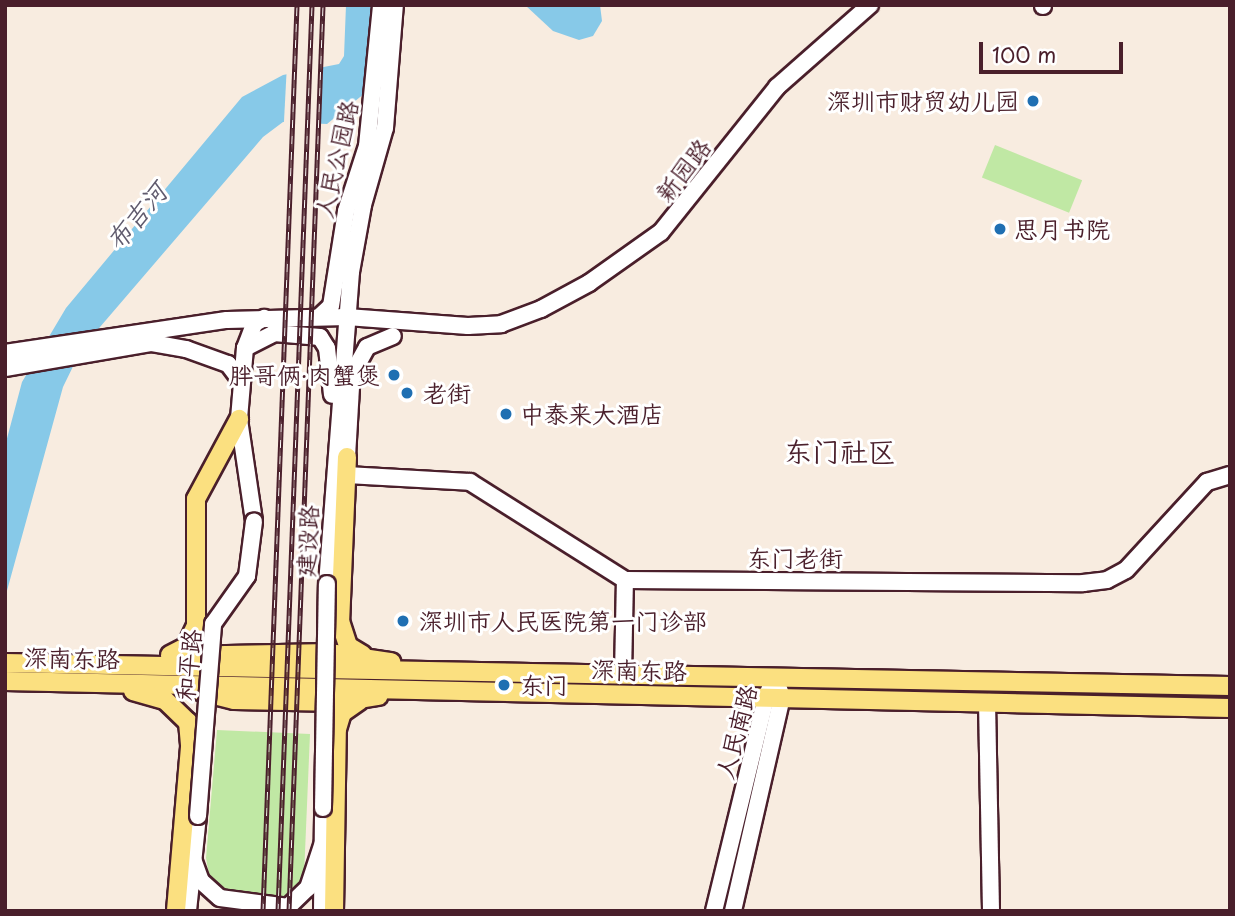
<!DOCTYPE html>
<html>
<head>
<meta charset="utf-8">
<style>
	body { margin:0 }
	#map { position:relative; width:1235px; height:916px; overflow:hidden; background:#f8ece0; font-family:"Playpen Sans","LXGW WenKai TC",sans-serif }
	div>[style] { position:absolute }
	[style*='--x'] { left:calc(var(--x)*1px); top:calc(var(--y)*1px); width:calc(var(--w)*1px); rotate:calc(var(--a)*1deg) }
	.green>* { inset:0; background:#c0e8a4; transform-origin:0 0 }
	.water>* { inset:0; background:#87c9e8 }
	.pier>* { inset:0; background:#f8ece0; transform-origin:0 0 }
	.roads { filter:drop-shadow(2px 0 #4a1f2b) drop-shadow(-2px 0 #4a1f2b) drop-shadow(0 2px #4a1f2b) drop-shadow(0 -2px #4a1f2b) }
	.secondary>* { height:16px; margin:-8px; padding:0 8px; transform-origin:8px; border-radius:8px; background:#fff }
	.primary>* { height:18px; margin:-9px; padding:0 9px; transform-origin:9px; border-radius:9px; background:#fbe080 }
	.rail>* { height:5px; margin-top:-2.5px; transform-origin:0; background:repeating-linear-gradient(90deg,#fff 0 8px,#4a1f2b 0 16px); box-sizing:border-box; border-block:2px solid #4a1f2b }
	.bridges { filter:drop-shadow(2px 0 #4a1f2b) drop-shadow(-2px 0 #4a1f2b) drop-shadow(0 2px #4a1f2b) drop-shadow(0 -2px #4a1f2b) }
	.secondary-bridge>* { height:16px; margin:-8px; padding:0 8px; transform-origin:8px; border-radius:8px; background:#fff }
	.dots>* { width:19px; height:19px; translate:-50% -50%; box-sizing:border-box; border:4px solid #fff; border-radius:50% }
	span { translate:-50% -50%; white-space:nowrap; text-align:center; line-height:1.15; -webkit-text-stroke:6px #fff; paint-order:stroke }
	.poi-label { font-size:24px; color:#4a1f2b }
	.right { translate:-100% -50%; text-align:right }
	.left { translate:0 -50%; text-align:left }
	.street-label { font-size:24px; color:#4a1f2b }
	.water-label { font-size:26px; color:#5f5a6d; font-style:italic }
	.quarter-label { font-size:28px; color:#4a1f2b }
	.frame { position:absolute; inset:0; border:7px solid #4a1f2b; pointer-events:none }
	.scale { position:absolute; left:979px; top:42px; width:144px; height:32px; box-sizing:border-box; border:4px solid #4a1f2b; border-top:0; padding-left:9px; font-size:21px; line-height:24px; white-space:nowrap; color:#4a1f2b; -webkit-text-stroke:5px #fff; paint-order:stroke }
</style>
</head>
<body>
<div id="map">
	<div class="green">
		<div style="left:995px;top:145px;width:94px;height:35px;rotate:22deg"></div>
		<div style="clip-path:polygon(217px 730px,310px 734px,304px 876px,289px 895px,275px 898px,222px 891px,210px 880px,206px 858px)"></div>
	</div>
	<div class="water">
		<div style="clip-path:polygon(346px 5px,372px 5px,365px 93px,327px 124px,283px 122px,263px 137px,82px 348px,63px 387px,5px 598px,5px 446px,22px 382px,66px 308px,242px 97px,283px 75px,339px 64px,344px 56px)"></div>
		<div style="clip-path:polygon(525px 5px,600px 5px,602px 21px,593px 36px,579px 40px,553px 31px)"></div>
	</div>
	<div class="pier">
		<div style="left:323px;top:65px;width:62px;height:36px;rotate:93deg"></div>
	</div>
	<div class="roads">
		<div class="secondary">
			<div style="--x:1043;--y:6;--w:1;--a:-90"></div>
			<div style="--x:319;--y:317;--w:16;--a:-43"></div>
			<div style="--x:331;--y:306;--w:96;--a:-81"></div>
			<div style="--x:346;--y:211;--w:68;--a:-72.1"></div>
			<div style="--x:367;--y:146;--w:142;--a:-84.3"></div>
			<div style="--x:245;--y:348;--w:33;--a:-27"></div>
			<div style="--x:274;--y:333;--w:46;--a:5"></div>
			<div style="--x:320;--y:337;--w:13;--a:58"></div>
			<div style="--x:327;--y:348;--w:47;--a:83.9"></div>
			<div style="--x:5;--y:353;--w:224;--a:-8.5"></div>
			<div style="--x:227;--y:320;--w:120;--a:-1.4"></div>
			<div style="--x:347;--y:317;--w:121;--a:4.3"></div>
			<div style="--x:468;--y:326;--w:33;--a:-3"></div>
			<div style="--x:501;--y:324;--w:43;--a:-20.6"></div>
			<div style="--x:541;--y:309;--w:55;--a:-28.4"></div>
			<div style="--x:589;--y:283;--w:88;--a:-35.3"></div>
			<div style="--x:661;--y:232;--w:186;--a:-51.3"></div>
			<div style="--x:777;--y:87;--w:124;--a:-41.4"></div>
			<div style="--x:5;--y:368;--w:149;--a:-9.7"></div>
			<div style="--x:152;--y:343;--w:35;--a:10"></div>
			<div style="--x:186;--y:349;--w:45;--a:19.7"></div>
			<div style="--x:228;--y:364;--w:21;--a:53"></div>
			<div style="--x:351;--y:376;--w:33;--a:-61"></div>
			<div style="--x:367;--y:347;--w:28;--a:-23"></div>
			<div style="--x:347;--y:457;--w:87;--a:-86.7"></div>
			<div style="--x:346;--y:475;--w:124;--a:3.2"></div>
			<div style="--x:470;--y:482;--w:183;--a:32.3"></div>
			<div style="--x:625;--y:580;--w:458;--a:0.4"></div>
			<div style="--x:1083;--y:583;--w:24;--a:-7"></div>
			<div style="--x:1107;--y:580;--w:21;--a:-28"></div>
			<div style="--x:1126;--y:570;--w:120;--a:-47.4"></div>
			<div style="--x:1207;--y:482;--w:24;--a:-17"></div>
			<div style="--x:254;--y:521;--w:103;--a:-98.4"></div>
			<div style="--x:239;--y:419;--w:71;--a:-85.2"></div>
			<div style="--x:245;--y:348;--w:26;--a:-69"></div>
			<div style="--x:254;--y:324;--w:12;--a:-31"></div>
			<div style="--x:327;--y:584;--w:313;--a:-85.6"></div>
			<div style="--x:351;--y:272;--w:68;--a:-79.8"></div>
			<div style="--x:363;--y:205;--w:80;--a:-74.1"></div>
			<div style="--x:385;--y:128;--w:123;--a:-85.4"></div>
			<div style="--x:623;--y:674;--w:94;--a:-88.8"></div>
			<div style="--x:987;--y:702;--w:209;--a:88.9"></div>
			<div style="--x:193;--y:859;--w:23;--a:70"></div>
			<div style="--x:201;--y:881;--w:25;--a:42"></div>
			<div style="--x:220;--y:898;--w:69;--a:7.5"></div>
			<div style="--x:288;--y:907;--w:28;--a:-44"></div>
			<div style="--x:308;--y:888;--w:48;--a:-71.9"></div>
			<div style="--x:188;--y:911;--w:96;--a:-84"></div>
			<div style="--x:322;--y:911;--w:103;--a:-89.4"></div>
			<div style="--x:714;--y:911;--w:220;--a:-76.3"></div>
			<div style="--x:766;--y:697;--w:22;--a:-66"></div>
			<div style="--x:733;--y:911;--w:220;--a:-77.1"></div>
			<div style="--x:782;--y:697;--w:12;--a:-110"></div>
		</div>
		<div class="primary">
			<div style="--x:347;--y:457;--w:164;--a:92.4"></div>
			<div style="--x:340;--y:621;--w:26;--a:72"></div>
			<div style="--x:348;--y:646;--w:17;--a:31"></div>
			<div style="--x:170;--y:655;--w:18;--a:-27"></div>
			<div style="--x:186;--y:647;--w:23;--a:-65"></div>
			<div style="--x:196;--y:626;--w:127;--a:-90"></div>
			<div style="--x:196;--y:499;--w:91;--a:-61.7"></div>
			<div style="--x:175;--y:656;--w:154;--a:-1.1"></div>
			<div style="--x:329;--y:653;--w:63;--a:8.3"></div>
			<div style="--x:5;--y:663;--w:1225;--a:1.08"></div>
			<div style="--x:5;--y:681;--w:1225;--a:1.26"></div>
			<div style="--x:133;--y:691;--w:33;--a:16"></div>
			<div style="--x:165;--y:700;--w:32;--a:44"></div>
			<div style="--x:188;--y:722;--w:25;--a:85"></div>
			<div style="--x:190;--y:747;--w:165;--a:94.9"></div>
			<div style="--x:202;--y:692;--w:33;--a:14"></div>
			<div style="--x:234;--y:700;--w:106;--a:1.1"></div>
			<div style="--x:340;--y:702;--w:39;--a:-9"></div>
			<div style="--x:334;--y:911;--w:182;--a:-89.1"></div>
			<div style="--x:337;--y:729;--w:17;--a:-73"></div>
			<div style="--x:342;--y:713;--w:21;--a:-35"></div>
		</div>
	</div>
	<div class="rail">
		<div style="--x:263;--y:911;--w:907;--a:-87.85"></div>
		<div style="--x:278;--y:911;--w:907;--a:-87.85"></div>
		<div style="--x:289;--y:911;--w:907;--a:-87.85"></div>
	</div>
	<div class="bridges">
		<div class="secondary-bridge">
			<div style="--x:323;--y:808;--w:224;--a:-89"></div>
			<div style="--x:198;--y:816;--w:193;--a:-85.5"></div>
			<div style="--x:213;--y:624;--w:59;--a:-54.7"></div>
			<div style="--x:247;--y:576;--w:55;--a:-82.7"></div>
		</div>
	</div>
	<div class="dots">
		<div style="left:1033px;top:101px;background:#1f6fb2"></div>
		<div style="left:1000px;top:229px;background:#1f6fb2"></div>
		<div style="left:394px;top:375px;background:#1f6fb2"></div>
		<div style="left:407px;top:393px;background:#1f6fb2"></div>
		<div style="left:506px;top:414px;background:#1f6fb2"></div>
		<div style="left:403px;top:621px;background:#1f6fb2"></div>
		<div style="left:504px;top:685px;background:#1f6fb2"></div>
	</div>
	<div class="poi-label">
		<span class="right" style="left:1019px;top:101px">深圳市财贸幼儿园</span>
		<span class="left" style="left:1014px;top:229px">思月书院</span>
		<span class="right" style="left:380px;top:375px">胖哥俩·肉蟹煲</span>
		<span class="left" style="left:423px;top:393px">老街</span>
		<span class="left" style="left:520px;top:414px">中泰来大酒店</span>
		<span class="left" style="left:419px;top:621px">深圳市人民医院第一门诊部</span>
		<span class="left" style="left:520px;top:685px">东门</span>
	</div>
	<div class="street-label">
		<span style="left:336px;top:159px;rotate:-77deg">人民公园路</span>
		<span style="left:683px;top:170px;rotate:-52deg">新园路</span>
		<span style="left:307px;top:541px;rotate:-87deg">建设路</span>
		<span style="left:795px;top:558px">东门老街</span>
		<span style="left:72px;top:658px;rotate:1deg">深南东路</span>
		<span style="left:188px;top:665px;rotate:-84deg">和平路</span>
		<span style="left:639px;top:670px;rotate:1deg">深南东路</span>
		<span style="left:736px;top:732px;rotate:-75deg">人民南路</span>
	</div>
	<div class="water-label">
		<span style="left:136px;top:216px;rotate:-50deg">布吉河</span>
	</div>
	<div class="quarter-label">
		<span style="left:840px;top:451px">东门社区</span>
	</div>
	<div class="frame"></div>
	<div class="scale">100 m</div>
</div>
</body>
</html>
